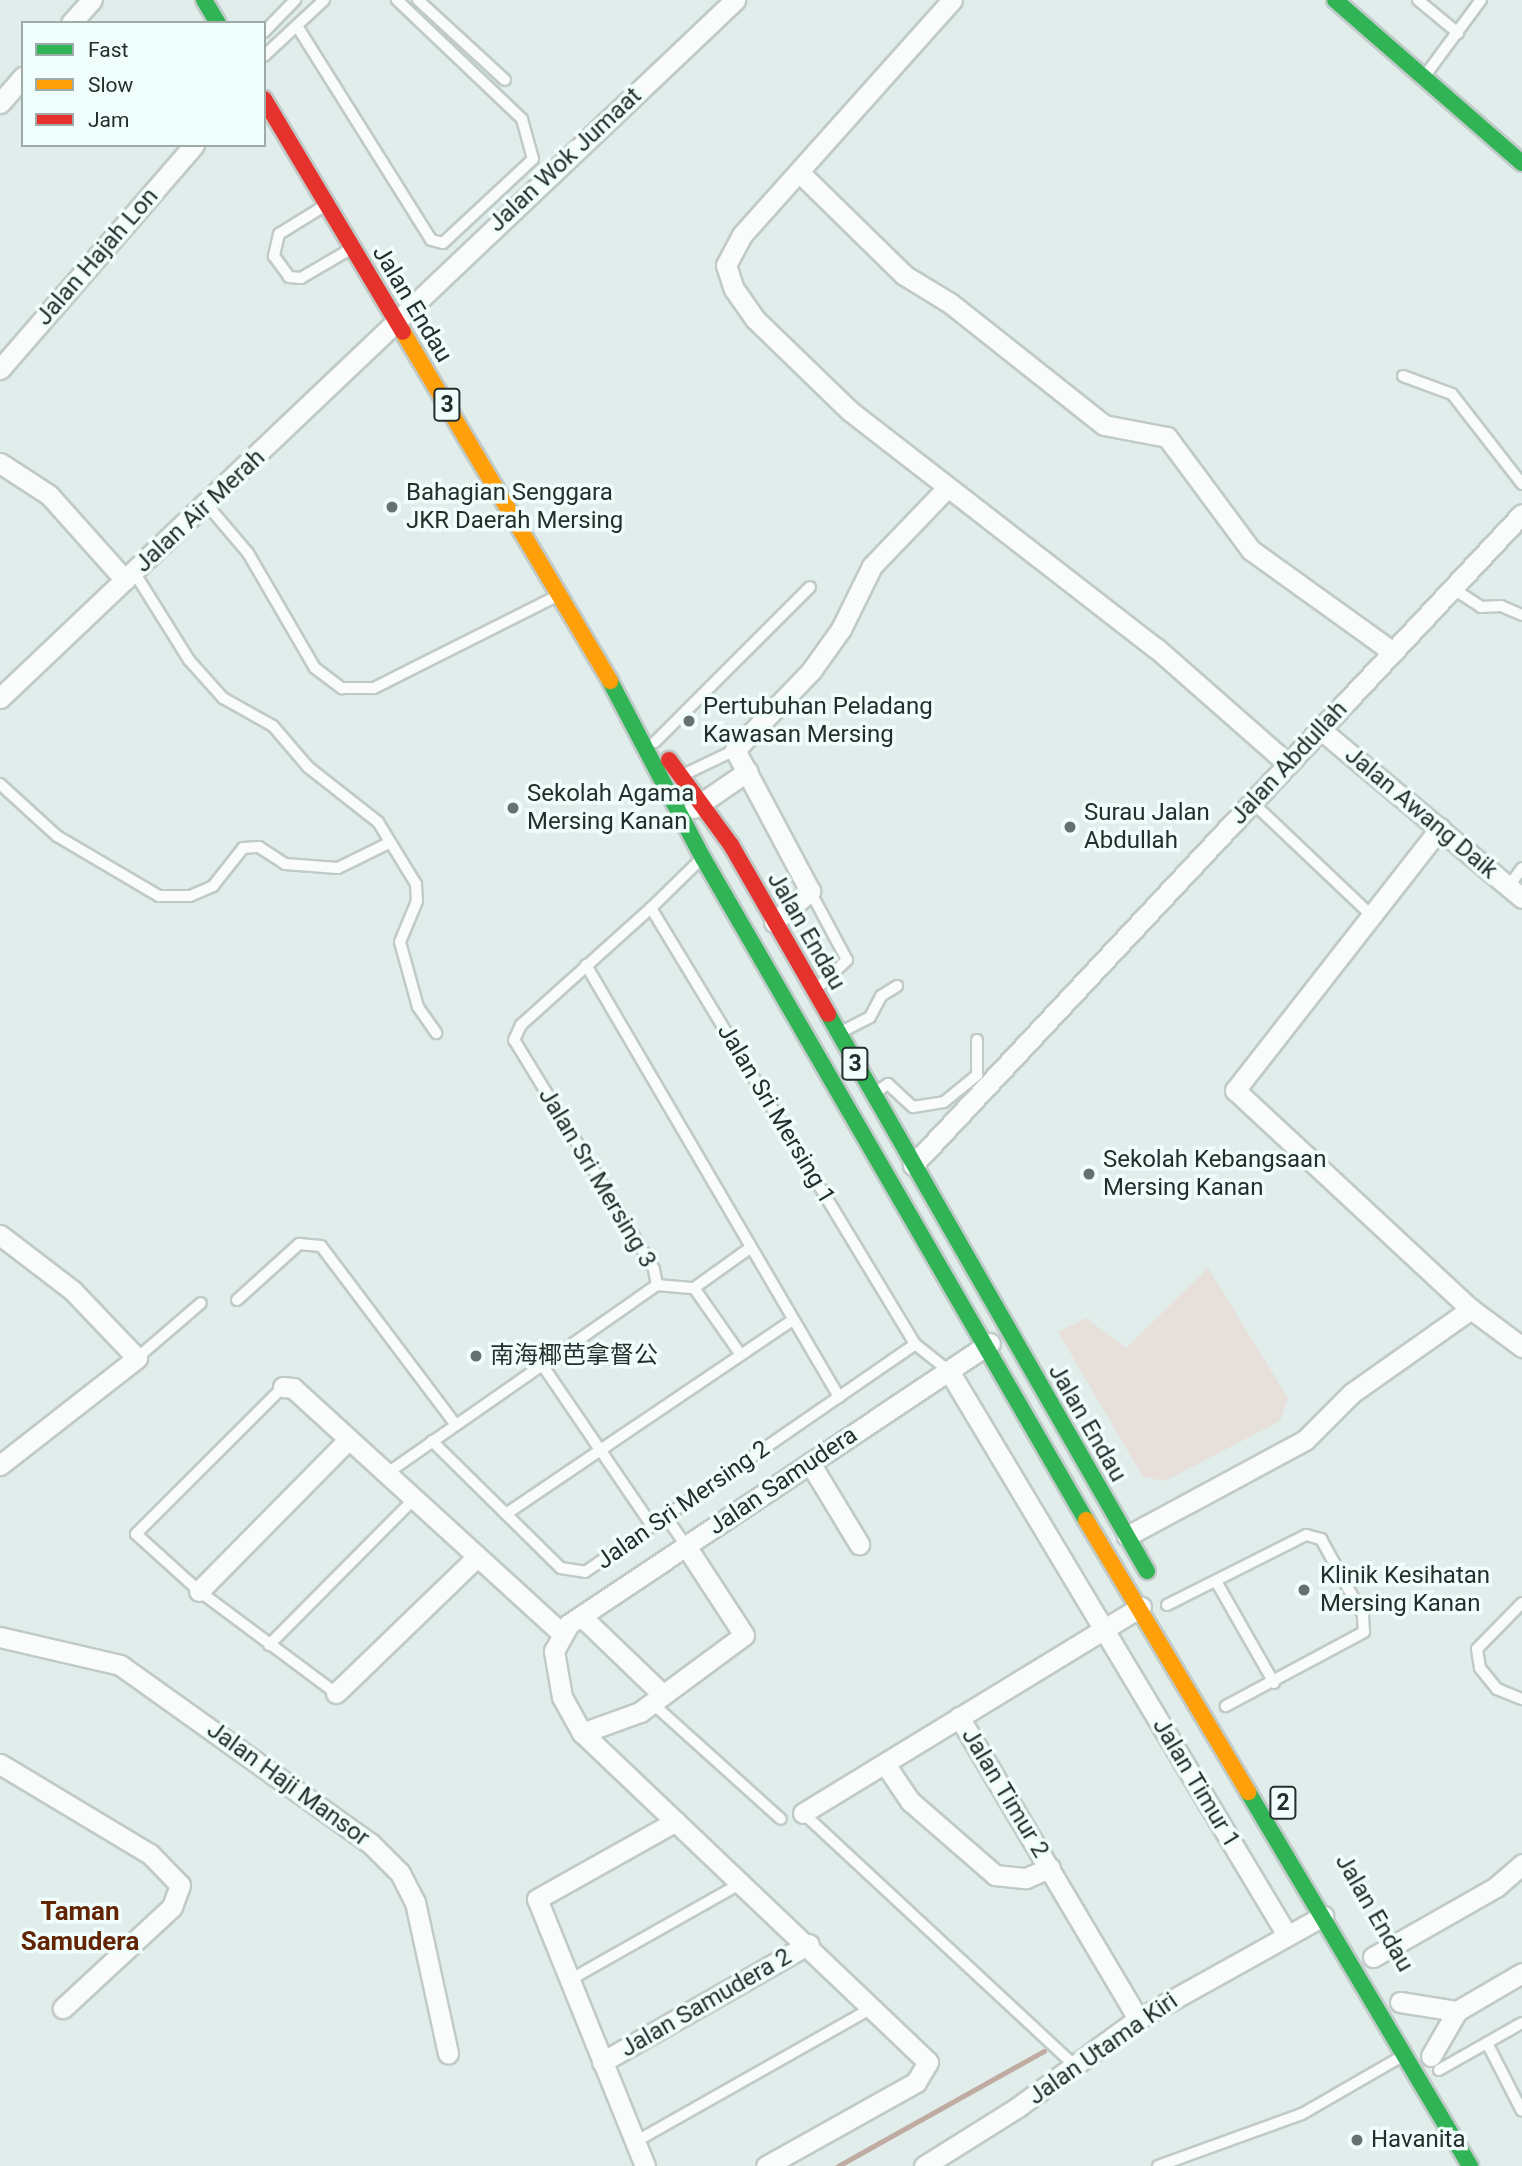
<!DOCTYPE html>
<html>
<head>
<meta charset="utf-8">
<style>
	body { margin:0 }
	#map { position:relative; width:1522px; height:2166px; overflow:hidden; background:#e0edeb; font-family:Roboto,"Noto Sans SC",sans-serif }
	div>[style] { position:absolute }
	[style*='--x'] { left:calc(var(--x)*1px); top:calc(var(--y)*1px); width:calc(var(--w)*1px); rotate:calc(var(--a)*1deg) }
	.green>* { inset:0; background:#e7e0da }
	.stream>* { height:5px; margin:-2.5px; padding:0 2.5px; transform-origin:2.5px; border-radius:2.5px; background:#bfaba1 }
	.roads { filter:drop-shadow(2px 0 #c0cac8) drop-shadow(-2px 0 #c0cac8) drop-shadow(0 2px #c0cac8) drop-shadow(0 -2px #c0cac8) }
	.lane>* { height:10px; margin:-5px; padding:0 5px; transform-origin:5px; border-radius:5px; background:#fafcfc }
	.street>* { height:19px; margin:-9.5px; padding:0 9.5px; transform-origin:9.5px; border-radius:9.5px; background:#fafcfc }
	.fast>* { height:16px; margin:-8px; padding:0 8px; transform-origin:8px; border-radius:8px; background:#30b455 }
	.slow>* { height:16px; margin:-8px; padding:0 8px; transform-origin:8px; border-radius:8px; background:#ff9f0a }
	.jam>* { height:16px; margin:-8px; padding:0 8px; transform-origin:8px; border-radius:8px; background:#e5322d }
	.dots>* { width:19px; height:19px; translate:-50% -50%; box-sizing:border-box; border:4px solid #effefb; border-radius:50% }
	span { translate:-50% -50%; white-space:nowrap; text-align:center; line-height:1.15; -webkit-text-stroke:7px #effefb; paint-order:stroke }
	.shield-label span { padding:2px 5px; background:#effefb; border:2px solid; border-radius:5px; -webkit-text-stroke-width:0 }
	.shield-label { font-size:23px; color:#242e2c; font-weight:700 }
	.street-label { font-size:24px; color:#242e2c }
	.poi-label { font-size:24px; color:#242e2c }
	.left { translate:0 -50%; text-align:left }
	.neighbourhood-label { font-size:26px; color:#632404; font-weight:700 }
	.legend { position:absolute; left:21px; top:21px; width:245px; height:126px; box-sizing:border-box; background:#effefb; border:2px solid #9eaba8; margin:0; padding:9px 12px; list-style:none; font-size:21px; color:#242e2c }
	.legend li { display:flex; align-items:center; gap:14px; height:35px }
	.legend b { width:35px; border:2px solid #9eaba8 }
</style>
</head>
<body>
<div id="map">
	<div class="green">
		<div style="clip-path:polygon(1208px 1268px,1288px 1398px,1280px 1421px,1165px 1481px,1143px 1477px,1058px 1332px,1086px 1318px,1126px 1348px)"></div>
	</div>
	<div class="stream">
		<div style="--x:838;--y:2166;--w:236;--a:-29.2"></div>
	</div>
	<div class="roads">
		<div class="lane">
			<div style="--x:418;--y:0;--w:118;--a:42.6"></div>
			<div style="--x:1418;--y:0;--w:52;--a:39.5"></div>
			<div style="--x:297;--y:26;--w:252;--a:57.9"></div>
			<div style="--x:431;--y:240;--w:12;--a:14"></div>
			<div style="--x:443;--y:243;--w:123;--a:-43"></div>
			<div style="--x:533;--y:159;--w:41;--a:-105.4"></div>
			<div style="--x:522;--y:119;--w:173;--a:-136.4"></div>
			<div style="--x:264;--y:32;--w:45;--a:-45.9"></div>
			<div style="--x:264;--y:56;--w:82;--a:-43"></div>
			<div style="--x:1424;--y:77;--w:96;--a:-53.5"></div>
			<div style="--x:321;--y:208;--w:49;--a:148.2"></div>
			<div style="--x:279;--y:234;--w:23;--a:103"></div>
			<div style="--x:274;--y:256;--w:26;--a:54"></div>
			<div style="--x:289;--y:277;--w:12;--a:5"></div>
			<div style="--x:301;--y:278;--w:56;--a:-30.3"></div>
			<div style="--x:1403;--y:376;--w:52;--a:20.2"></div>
			<div style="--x:1452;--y:394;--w:114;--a:52.1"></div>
			<div style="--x:208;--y:506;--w:62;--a:49.6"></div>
			<div style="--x:248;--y:553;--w:133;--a:59.8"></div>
			<div style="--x:315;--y:668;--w:34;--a:37"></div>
			<div style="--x:342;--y:688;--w:32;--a:0"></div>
			<div style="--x:374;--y:688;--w:200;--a:-26.7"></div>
			<div style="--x:134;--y:572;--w:104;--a:58"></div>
			<div style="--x:189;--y:660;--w:51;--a:48.2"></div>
			<div style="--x:223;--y:698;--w:57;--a:29.2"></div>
			<div style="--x:273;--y:726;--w:54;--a:49.5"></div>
			<div style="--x:308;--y:767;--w:89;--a:38.2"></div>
			<div style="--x:378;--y:822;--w:73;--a:58.5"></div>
			<div style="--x:416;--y:884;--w:17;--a:87"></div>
			<div style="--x:417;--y:901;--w:44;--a:112.5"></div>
			<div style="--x:400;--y:942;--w:67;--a:74.5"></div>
			<div style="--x:418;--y:1007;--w:32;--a:55"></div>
			<div style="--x:1452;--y:588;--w:35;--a:33"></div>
			<div style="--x:1481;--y:607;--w:20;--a:-3"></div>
			<div style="--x:1501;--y:606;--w:23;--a:23"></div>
			<div style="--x:655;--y:742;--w:219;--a:-45"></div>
			<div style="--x:685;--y:774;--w:55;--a:-25.6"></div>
			<div style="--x:0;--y:784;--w:77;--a:42.4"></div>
			<div style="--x:57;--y:836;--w:118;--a:30.5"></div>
			<div style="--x:159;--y:896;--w:31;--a:0"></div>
			<div style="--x:190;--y:896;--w:25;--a:-23"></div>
			<div style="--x:213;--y:886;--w:48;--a:-51.7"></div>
			<div style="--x:243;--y:848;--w:16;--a:-4"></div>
			<div style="--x:259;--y:847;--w:31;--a:33"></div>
			<div style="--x:285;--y:864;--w:53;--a:4.3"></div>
			<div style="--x:338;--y:868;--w:55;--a:-26.1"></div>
			<div style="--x:1252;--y:802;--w:161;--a:43.5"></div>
			<div style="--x:697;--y:863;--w:64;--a:135.6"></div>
			<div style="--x:651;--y:908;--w:510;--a:58.8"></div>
			<div style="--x:915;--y:1344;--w:43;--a:38.5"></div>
			<div style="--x:1509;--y:886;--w:22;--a:-54"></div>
			<div style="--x:810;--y:891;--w:78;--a:61.8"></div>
			<div style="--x:847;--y:960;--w:40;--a:137"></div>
			<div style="--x:586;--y:965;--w:501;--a:59.64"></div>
			<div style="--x:845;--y:1030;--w:28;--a:-27"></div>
			<div style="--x:870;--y:1017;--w:24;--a:-62"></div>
			<div style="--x:881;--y:996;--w:19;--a:-32"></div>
			<div style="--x:879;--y:1090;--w:11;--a:-34"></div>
			<div style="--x:888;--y:1084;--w:34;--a:43"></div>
			<div style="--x:913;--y:1107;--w:31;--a:-9"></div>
			<div style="--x:944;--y:1102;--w:43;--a:-39.3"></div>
			<div style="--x:977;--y:1075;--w:35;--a:-90"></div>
			<div style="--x:657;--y:1285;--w:37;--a:5"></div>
			<div style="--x:237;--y:1300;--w:84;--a:-42.1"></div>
			<div style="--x:299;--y:1244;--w:22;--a:5"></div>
			<div style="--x:321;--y:1246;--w:223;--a:53"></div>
			<div style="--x:741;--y:1355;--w:82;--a:-125"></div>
			<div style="--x:694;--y:1288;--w:69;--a:-35.5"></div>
			<div style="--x:137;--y:1358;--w:84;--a:-40.7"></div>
			<div style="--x:543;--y:1366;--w:194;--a:55.7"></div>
			<div style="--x:283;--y:1387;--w:208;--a:135"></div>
			<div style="--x:136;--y:1534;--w:85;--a:42.1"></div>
			<div style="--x:199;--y:1591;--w:171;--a:36.7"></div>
			<div style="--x:432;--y:1441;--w:181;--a:44.6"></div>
			<div style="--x:561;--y:1568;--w:24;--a:9"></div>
			<div style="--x:585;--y:1572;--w:401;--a:-34.6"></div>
			<div style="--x:386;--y:1474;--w:330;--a:-34.9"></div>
			<div style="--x:657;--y:1285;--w:16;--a:-101"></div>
			<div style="--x:654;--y:1269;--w:268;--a:-121.4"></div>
			<div style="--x:514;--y:1040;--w:17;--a:-65"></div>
			<div style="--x:521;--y:1025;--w:175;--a:-42"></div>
			<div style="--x:506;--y:1514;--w:346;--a:-34.1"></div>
			<div style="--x:666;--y:1517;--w:35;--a:55"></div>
			<div style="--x:1217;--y:1583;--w:115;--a:60.3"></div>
			<div style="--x:1522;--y:1603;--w:64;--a:134.4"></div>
			<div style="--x:1477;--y:1649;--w:19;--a:81"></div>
			<div style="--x:1480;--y:1668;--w:27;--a:51"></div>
			<div style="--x:1497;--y:1689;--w:27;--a:22"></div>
			<div style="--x:1167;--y:1605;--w:156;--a:-26.7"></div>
			<div style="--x:1306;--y:1535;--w:16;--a:15"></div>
			<div style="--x:1321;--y:1539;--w:87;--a:61.1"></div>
			<div style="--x:1363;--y:1615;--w:17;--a:87"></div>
			<div style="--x:1364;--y:1632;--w:157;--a:151.8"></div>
			<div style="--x:269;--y:1645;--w:204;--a:-45.2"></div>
			<div style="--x:652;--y:1703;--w:173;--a:42"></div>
			<div style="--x:803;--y:1813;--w:369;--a:42.9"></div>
			<div style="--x:568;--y:1981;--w:199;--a:-29.5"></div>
			<div style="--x:1487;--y:2043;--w:76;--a:62.8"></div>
			<div style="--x:1439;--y:2070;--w:95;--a:-29.5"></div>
			<div style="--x:635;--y:2142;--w:272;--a:-29.5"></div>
			<div style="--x:1158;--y:2166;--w:153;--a:-19.9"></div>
			<div style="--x:1302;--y:2114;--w:112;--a:-30"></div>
		</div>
		<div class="street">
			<div style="--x:952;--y:0;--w:315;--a:131.8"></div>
			<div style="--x:742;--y:235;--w:34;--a:118"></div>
			<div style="--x:726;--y:265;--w:25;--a:72"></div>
			<div style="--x:734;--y:289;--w:37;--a:55"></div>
			<div style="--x:755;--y:319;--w:132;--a:44.1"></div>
			<div style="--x:850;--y:411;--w:387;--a:37.8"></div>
			<div style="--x:1156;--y:648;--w:176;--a:41.3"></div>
			<div style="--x:71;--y:23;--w:31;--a:-48"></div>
			<div style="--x:0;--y:103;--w:35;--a:-49"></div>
			<div style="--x:799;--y:172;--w:147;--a:44.4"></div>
			<div style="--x:904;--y:275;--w:54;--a:31.3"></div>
			<div style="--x:950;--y:303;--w:196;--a:38.4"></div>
			<div style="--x:1104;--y:425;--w:64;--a:10.8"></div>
			<div style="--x:1167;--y:437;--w:141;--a:53.4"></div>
			<div style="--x:1251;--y:550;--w:175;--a:35.7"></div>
			<div style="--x:0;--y:369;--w:296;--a:-49.1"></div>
			<div style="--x:0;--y:463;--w:59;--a:33.1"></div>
			<div style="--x:49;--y:495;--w:114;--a:48.2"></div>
			<div style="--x:0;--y:698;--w:1014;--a:-43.52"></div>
			<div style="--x:1320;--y:729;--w:263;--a:39.9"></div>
			<div style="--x:694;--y:808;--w:65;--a:-34.4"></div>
			<div style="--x:1440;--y:828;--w:333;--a:128"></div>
			<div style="--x:1235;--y:1090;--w:322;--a:42.9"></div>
			<div style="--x:1471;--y:1309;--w:64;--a:36.7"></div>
			<div style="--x:774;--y:922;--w:48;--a:-40.7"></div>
			<div style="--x:810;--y:891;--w:160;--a:-118"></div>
			<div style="--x:735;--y:750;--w:110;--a:-46.1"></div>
			<div style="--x:811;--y:671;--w:52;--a:-54.5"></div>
			<div style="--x:841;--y:629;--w:70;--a:-63.8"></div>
			<div style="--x:872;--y:566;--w:105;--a:-46.2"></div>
			<div style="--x:913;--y:1165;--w:891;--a:-46.91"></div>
			<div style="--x:0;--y:1235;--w:91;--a:37.4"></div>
			<div style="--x:72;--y:1290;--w:94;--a:46.3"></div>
			<div style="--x:137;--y:1358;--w:174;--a:142"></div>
			<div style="--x:949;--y:1371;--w:658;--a:59.07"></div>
			<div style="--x:283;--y:1387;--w:10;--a:6"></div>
			<div style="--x:293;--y:1388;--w:362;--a:42.4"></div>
			<div style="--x:810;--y:1463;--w:95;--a:58.8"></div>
			<div style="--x:1127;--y:1536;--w:202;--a:-28.3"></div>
			<div style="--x:1305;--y:1440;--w:66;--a:-45"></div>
			<div style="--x:1352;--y:1393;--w:146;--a:-35.2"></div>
			<div style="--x:199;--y:1591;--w:212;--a:-45.4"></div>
			<div style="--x:581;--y:1616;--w:112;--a:43.9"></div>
			<div style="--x:0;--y:1637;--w:123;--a:13.1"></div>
			<div style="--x:120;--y:1665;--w:307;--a:35.5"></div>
			<div style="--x:370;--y:1843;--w:42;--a:45"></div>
			<div style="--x:400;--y:1873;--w:33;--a:63"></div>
			<div style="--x:415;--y:1902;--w:155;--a:77.7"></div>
			<div style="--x:336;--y:1693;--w:196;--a:-44"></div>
			<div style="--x:959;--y:1717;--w:351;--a:59.3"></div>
			<div style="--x:582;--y:1733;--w:62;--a:-19.9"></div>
			<div style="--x:640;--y:1712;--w:129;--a:-36.5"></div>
			<div style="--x:744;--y:1635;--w:106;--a:-123.1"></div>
			<div style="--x:0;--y:1764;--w:175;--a:31"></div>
			<div style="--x:150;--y:1854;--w:43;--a:45.9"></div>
			<div style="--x:180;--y:1885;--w:23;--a:110"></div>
			<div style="--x:172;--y:1907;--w:149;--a:137.2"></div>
			<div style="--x:885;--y:1764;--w:45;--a:56"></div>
			<div style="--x:910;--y:1801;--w:113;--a:41"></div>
			<div style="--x:995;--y:1875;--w:31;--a:6"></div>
			<div style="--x:1026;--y:1878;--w:26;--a:-23"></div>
			<div style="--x:803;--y:1813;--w:396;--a:-31.4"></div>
			<div style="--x:1373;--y:1957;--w:142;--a:-29.6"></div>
			<div style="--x:1496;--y:1887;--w:35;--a:-41"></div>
			<div style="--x:1400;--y:2002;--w:58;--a:9"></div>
			<div style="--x:1457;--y:2011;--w:52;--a:120"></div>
			<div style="--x:1457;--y:2011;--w:75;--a:-30.3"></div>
			<div style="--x:602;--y:2062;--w:238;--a:-29.7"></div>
			<div style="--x:645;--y:2166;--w:288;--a:-112"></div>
			<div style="--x:537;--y:1899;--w:159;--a:-29.3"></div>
			<div style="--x:766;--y:2166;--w:172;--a:-29.2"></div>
			<div style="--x:916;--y:2082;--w:23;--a:-59"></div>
			<div style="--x:928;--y:2062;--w:477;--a:-136.4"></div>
			<div style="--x:582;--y:1733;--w:41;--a:-119.1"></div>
			<div style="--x:562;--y:1697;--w:47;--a:-99.9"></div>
			<div style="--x:554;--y:1651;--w:31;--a:-61"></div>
			<div style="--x:569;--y:1624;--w:506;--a:-33.72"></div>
			<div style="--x:924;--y:2166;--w:111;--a:-32.1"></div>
			<div style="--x:1018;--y:2107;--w:149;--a:-36.3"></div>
			<div style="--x:1138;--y:2019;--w:212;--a:-29.1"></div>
		</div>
		<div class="fast">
			<div style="--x:204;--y:0;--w:27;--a:59"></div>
			<div style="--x:1335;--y:0;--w:248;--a:41.1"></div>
			<div style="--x:610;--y:681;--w:200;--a:62.3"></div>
			<div style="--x:703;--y:858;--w:765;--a:59.95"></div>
			<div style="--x:828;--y:1014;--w:642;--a:60.2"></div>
			<div style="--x:1248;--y:1792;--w:435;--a:59.3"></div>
		</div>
		<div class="slow">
			<div style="--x:403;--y:332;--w:406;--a:59.3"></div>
			<div style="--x:1086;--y:1520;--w:317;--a:59.2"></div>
		</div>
		<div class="jam">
			<div style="--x:264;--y:99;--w:271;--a:59.2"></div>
			<div style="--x:669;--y:760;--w:105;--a:53.9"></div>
			<div style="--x:731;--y:845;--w:195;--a:60.1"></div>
		</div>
	</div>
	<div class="dots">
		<div style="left:392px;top:507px;background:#66716f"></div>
		<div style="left:689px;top:721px;background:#66716f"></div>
		<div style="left:513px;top:808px;background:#66716f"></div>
		<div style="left:1070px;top:827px;background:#66716f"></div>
		<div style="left:1089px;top:1174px;background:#66716f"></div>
		<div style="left:476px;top:1356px;background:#66716f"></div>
		<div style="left:1304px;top:1590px;background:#66716f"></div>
		<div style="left:1357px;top:2140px;background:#66716f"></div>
	</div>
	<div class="shield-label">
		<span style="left:447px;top:405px">3</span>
		<span style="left:855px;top:1064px">3</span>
		<span style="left:1283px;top:1803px">2</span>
	</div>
	<div class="street-label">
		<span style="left:565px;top:160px;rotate:-43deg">Jalan Wok Jumaat</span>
		<span style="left:97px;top:257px;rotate:-49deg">Jalan Hajah Lon</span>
		<span style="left:412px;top:304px;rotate:59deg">Jalan Endau</span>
		<span style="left:200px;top:511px;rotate:-43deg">Jalan Air Merah</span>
		<span style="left:1289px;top:763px;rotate:-47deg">Jalan Abdullah</span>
		<span style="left:1421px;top:813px;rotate:40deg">Jalan Awang Daik</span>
		<span style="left:806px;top:931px;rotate:60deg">Jalan Endau</span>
		<span style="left:776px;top:1114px;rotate:59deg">Jalan Sri Mersing 1</span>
		<span style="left:597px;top:1178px;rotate:59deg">Jalan Sri Mersing 3</span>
		<span style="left:1087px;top:1423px;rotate:60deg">Jalan Endau</span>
		<span style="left:783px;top:1481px;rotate:-34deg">Jalan Samudera</span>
		<span style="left:683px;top:1505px;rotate:-35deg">Jalan Sri Mersing 2</span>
		<span style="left:1196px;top:1783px;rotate:59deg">Jalan Timur 1</span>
		<span style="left:288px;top:1784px;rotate:36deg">Jalan Haji Mansor</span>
		<span style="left:1005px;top:1793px;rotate:59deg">Jalan Timur 2</span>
		<span style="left:1374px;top:1913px;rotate:60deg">Jalan Endau</span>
		<span style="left:706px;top:2003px;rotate:-30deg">Jalan Samudera 2</span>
		<span style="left:1103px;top:2049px;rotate:-35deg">Jalan Utama Kiri</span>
	</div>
	<div class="poi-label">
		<span class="left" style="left:406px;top:507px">Bahagian Senggara<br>JKR Daerah Mersing</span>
		<span class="left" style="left:703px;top:721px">Pertubuhan Peladang<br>Kawasan Mersing</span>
		<span class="left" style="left:527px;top:808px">Sekolah Agama<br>Mersing Kanan</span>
		<span class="left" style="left:1084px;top:827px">Surau Jalan<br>Abdullah</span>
		<span class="left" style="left:1103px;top:1174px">Sekolah Kebangsaan<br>Mersing Kanan</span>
		<span class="left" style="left:490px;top:1356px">南海椰芭拿督公</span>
		<span class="left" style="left:1320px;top:1590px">Klinik Kesihatan<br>Mersing Kanan</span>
		<span class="left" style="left:1371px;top:2140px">Havanita</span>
	</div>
	<div class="neighbourhood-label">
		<span style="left:80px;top:1927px">Taman<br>Samudera</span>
	</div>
	<ul class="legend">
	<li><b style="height:9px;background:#30b455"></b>Fast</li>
	<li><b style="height:9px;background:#ff9f0a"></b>Slow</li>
	<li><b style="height:9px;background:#e5322d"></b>Jam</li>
	</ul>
</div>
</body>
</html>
